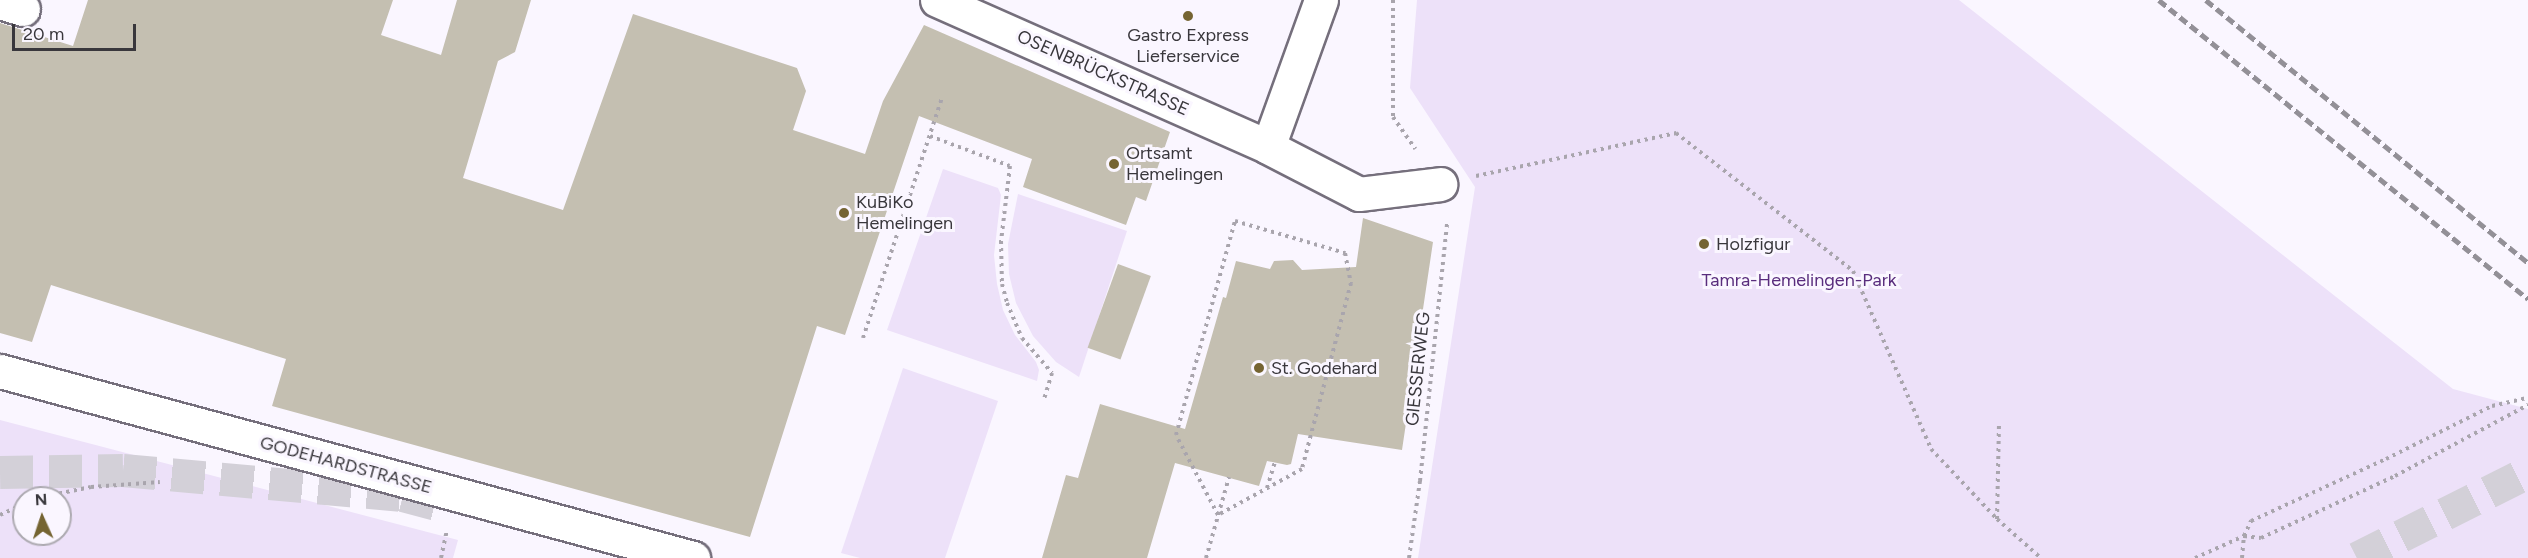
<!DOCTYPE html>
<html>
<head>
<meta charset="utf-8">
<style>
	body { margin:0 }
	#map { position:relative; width:2528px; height:558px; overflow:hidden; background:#faf6ff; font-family:Figtree,sans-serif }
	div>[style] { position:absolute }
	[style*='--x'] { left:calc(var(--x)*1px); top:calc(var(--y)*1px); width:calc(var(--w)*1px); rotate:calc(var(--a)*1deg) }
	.green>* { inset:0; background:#ede1f9 }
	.building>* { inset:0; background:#c4bfb1; transform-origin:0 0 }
	.primary-tunnel>* { height:33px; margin-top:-16.5px; transform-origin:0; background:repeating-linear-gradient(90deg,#d3d0d8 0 33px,transparent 0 49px) }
	.path>* { height:4px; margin-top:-2px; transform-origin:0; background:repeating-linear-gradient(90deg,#a9a5ad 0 3px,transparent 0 7.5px) }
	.roads { filter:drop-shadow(2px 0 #756f7c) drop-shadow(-2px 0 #756f7c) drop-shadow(0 2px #756f7c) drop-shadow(0 -2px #756f7c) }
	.street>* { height:33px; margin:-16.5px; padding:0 16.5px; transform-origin:16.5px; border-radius:16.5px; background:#fff }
	.rail>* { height:4.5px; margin-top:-2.25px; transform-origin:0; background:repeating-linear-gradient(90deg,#939097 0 9px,transparent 0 13.5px) }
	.dots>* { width:16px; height:16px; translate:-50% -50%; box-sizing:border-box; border:3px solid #faf6ff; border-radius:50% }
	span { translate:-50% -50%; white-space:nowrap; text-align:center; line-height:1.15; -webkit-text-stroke:6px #faf6ff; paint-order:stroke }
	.poi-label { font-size:18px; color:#39373c }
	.left { translate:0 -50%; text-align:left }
	.street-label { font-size:18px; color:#39373c }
	.park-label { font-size:18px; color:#592d7d }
	.north { position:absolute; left:12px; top:486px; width:60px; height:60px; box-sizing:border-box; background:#faf6ff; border:2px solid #adaab1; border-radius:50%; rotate:357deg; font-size:16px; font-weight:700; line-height:24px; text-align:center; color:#39373c }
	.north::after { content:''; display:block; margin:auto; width:21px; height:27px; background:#756432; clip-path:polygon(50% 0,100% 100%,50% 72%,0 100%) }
	.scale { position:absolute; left:12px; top:24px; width:124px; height:27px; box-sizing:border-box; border:3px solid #39373c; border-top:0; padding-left:8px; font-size:18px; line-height:21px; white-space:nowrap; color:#39373c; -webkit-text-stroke:4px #faf6ff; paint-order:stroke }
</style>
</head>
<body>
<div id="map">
	<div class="green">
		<div style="clip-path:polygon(1417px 0,1959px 0,2453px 389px,2528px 409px,2528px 558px,1418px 558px,1475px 187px,1410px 88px)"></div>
		<div style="clip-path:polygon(943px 169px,998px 188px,1001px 195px,994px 255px,997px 284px,1003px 310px,1015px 335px,1036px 362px,1039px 370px,1037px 381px,887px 330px)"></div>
		<div style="clip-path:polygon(1018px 194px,1127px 231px,1079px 377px,1056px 362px,1033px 336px,1016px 303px,1009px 274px,1008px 244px)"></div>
		<div style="clip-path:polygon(903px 368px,998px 401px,945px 558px,860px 558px,841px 553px)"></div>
		<div style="clip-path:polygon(evenodd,0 420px,458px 540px,453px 558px,0 558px,0 420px,24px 498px,60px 498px,60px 534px,24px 534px,24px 498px)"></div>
	</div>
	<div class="building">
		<div style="clip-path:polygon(88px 0,393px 0,381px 35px,441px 55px,457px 0,531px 0,515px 52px,498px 61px,463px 178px,563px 210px,633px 14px,797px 68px,806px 91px,793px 130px,865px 154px,883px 101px,924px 25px,1170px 132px,1146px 201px,1136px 197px,1126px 225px,1023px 187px,1032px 159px,919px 116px,845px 335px,817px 326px,750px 537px,272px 406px,286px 359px,51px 285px,32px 342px,0 333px,0 23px,73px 46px)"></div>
		<div style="clip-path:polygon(1363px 218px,1433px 242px,1402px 450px,1298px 434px,1291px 464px,1287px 465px,1267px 461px,1259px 486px,1175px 463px,1147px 558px,1042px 558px,1066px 475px,1078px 478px,1100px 404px,1185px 429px,1223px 297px,1226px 298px,1236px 261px,1270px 269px,1274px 261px,1293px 260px,1302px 270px,1356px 267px)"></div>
		<div style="left:1118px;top:264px;width:35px;height:89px;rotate:20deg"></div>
	</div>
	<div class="primary-tunnel">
		<div style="--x:0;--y:472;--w:123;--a:-0.9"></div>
		<div style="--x:123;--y:470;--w:281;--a:5.1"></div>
		<div style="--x:403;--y:495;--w:35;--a:15"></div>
		<div style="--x:2357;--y:558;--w:191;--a:-26.7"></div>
	</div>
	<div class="path">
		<div style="--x:1393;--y:0;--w:117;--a:90"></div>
		<div style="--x:1393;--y:117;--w:39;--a:55"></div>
		<div style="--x:930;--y:136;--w:85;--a:20.6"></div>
		<div style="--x:1010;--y:166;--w:76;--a:96.8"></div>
		<div style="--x:1001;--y:241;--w:43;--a:88.7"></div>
		<div style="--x:1002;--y:284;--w:20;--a:75"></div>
		<div style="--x:1007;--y:303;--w:38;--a:67"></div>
		<div style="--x:1022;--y:338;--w:46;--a:49.4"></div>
		<div style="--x:1052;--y:373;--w:27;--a:107"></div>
		<div style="--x:1476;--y:176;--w:205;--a:-12.1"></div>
		<div style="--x:1676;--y:133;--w:224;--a:37.9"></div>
		<div style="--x:1853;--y:271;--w:194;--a:66.3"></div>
		<div style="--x:1931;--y:449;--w:96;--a:46.7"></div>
		<div style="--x:1997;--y:519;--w:59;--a:41.6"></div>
		<div style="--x:1235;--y:221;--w:115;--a:16.2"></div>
		<div style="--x:1345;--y:253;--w:31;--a:79"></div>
		<div style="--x:1351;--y:283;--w:192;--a:104.8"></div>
		<div style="--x:1302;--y:469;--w:96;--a:151.3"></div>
		<div style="--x:1218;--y:515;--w:90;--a:-117.7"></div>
		<div style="--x:1176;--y:435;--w:222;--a:-74.6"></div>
		<div style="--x:863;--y:338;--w:253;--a:-71.8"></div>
		<div style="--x:1267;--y:488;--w:27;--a:-73"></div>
		<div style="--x:37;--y:498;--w:55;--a:-11.5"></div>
		<div style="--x:91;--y:487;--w:69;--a:-4.1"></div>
		<div style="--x:0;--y:515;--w:26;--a:-25"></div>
		<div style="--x:1997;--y:519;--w:95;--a:-88.8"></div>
		<div style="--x:441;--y:558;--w:29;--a:-78"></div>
		<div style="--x:1206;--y:558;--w:84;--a:-74.1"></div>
		<div style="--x:1409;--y:558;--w:78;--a:-81.9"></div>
		<div style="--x:1420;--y:481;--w:260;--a:-84"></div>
		<div style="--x:2195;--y:558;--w:54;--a:-24.2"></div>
		<div style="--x:2244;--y:536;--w:17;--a:7"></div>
		<div style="--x:2261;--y:538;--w:148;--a:-24.8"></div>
		<div style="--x:2395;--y:476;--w:151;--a:-28.1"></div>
		<div style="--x:2242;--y:558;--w:22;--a:-85"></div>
		<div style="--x:2244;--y:536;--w:17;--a:-65"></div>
		<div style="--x:2251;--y:521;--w:149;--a:-24.7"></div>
		<div style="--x:2386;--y:459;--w:119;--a:-26.6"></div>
		<div style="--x:2492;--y:406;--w:37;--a:-13"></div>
	</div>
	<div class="roads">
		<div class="street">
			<div style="--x:937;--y:0;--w:362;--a:23.9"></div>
			<div style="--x:1321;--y:0;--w:156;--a:109.8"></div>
			<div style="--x:1268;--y:147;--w:102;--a:27.3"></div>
			<div style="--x:1359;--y:194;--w:82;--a:-7"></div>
			<div style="--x:0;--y:2;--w:24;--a:17"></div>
			<div style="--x:0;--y:371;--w:718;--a:15.1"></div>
		</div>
	</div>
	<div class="rail">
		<div style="--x:2159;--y:0;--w:475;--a:39"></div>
		<div style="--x:2206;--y:0;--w:416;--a:39.2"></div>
	</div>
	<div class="dots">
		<div style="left:1188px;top:16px;background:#756432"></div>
		<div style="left:1114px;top:164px;background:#756432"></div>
		<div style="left:844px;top:213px;background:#756432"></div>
		<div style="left:1704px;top:244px;background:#756432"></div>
		<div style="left:1259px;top:368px;background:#756432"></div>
	</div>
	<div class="poi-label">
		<span style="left:1188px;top:46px">Gastro Express<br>Lieferservice</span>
		<span class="left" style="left:1126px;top:164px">Ortsamt<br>Hemelingen</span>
		<span class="left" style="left:856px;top:213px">KuBiKo<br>Hemelingen</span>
		<span class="left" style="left:1716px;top:244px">Holzfigur</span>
		<span class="left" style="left:1271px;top:368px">St. Godehard</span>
	</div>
	<div class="street-label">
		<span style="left:1103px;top:73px;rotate:24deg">OSENBRÜCKSTRASSE</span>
		<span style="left:1418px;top:369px;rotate:-84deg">GIESSERWEG</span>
		<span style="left:346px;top:465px;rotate:15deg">GODEHARDSTRASSE</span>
	</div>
	<div class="park-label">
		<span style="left:1799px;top:280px">Tamra-Hemelingen-Park</span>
	</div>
	<div class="north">N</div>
	<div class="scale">20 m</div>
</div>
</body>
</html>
